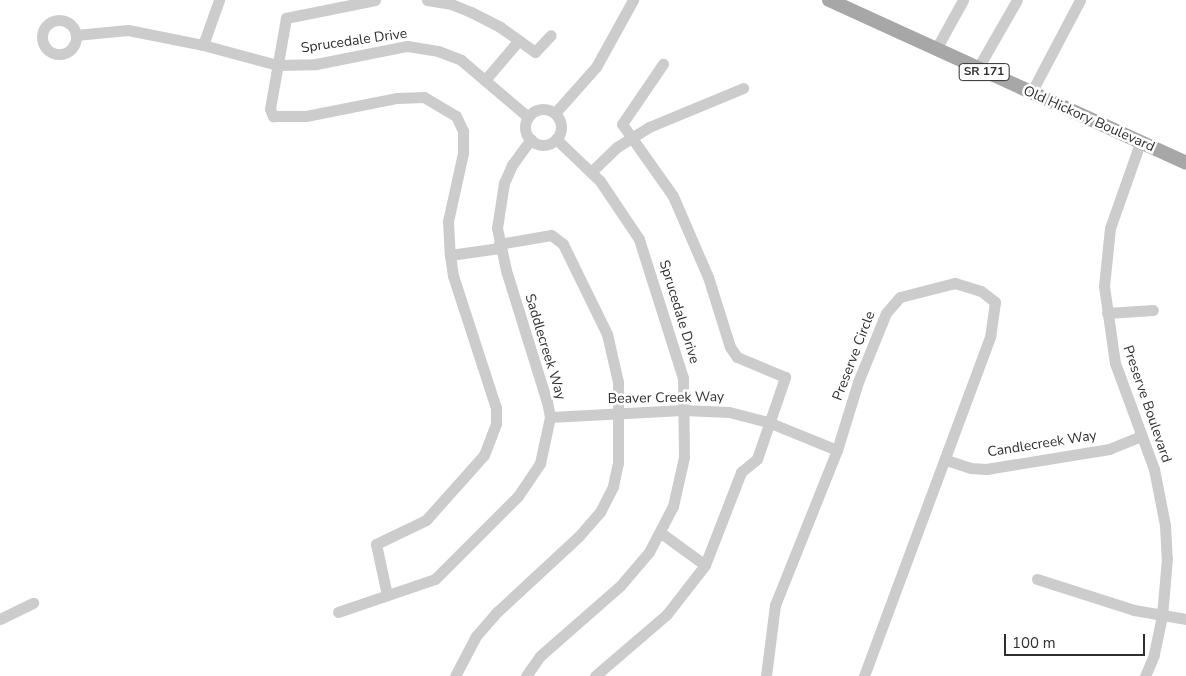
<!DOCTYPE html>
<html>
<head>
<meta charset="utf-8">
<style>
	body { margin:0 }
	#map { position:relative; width:1186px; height:676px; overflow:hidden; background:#fff; font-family:"Nunito Sans",sans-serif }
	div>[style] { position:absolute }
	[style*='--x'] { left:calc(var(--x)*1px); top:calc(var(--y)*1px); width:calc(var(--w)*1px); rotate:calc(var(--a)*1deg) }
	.minor>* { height:11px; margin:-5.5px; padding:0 5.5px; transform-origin:5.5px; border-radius:5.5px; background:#ccc }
	.minor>.ring { margin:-5.5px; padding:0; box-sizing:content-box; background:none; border:11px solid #ccc; border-radius:50% }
	.major>* { height:14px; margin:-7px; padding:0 7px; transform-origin:7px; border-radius:7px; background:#a7a7a7 }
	span { translate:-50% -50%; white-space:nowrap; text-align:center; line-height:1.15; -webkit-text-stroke:5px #fff; paint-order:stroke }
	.shield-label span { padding:1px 4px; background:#fff; border:1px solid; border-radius:4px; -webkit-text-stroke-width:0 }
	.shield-label { font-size:12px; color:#2f2f2f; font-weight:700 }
	.street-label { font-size:14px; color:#2f2f2f }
	.scale { position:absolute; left:1004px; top:634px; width:141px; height:22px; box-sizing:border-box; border:2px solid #2f2f2f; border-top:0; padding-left:6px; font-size:15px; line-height:18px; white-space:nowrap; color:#2f2f2f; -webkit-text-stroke:4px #fff; paint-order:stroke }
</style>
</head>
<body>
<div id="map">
	<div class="minor">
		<div style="--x:375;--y:0;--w:91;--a:168.6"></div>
		<div style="--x:286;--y:18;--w:92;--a:100"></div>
		<div style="--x:270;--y:109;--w:8;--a:67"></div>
		<div style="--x:273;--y:116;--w:33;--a:0"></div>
		<div style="--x:306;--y:116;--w:93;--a:-11.2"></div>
		<div style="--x:397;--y:98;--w:27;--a:-2"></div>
		<div style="--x:424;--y:97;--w:37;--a:31"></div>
		<div style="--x:456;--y:116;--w:17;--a:65"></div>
		<div style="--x:463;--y:131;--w:22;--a:90"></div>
		<div style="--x:463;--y:153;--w:70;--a:102.4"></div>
		<div style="--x:448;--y:221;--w:34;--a:87"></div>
		<div style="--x:450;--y:255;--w:50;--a:-8"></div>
		<div style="--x:427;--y:0;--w:24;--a:9"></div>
		<div style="--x:451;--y:4;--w:22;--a:22"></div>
		<div style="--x:471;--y:12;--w:33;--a:27"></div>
		<div style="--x:500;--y:27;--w:43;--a:35.5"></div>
		<div style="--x:535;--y:52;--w:23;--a:-47"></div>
		<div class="ring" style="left:42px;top:20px;width:23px;height:23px"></div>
		<div style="--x:76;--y:35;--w:52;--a:-5.5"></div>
		<div style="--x:128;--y:30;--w:76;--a:11.3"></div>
		<div style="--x:203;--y:45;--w:77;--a:15.1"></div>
		<div style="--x:277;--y:65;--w:39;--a:-1"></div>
		<div style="--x:316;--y:64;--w:93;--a:-11.2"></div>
		<div style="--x:407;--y:46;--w:31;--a:9"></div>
		<div style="--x:438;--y:51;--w:25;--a:21"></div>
		<div style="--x:461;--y:60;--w:88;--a:40.4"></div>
		<div style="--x:203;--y:45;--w:48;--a:-70.4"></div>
		<div style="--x:936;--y:49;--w:56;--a:-61.1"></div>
		<div style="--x:978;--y:68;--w:78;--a:-60.2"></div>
		<div style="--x:485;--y:80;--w:52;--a:-49.6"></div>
		<div style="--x:1031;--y:93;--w:105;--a:-62.2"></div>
		<div class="ring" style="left:525px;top:109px;width:25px;height:25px"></div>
		<div style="--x:555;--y:113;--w:62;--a:-48.3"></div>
		<div style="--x:596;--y:67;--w:77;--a:-61.1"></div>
		<div style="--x:1140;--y:143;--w:90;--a:109.4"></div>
		<div style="--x:1110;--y:228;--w:58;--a:95.9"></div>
		<div style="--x:1104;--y:286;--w:78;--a:81.9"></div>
		<div style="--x:1115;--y:363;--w:113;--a:69.8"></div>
		<div style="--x:1154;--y:469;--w:57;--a:78.9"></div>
		<div style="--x:1165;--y:525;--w:33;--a:87"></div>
		<div style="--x:1167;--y:558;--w:58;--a:94.9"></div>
		<div style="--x:1162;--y:616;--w:40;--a:102"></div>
		<div style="--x:1154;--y:655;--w:23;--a:113"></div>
		<div style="--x:591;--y:172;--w:36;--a:-44"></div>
		<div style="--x:617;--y:147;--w:38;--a:-32"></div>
		<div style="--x:649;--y:127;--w:102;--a:-22.5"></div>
		<div style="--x:1107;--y:313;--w:46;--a:-3.7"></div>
		<div style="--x:550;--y:417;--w:133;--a:-3"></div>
		<div style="--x:683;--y:410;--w:46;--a:2.5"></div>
		<div style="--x:729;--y:412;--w:40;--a:14.4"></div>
		<div style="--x:768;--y:422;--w:74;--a:22.1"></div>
		<div style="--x:946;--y:460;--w:26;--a:18"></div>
		<div style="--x:971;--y:468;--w:15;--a:4"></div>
		<div style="--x:986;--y:469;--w:125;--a:-9.2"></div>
		<div style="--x:1109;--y:449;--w:35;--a:-22"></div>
		<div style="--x:661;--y:533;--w:54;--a:36"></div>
		<div style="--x:1037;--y:579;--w:102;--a:17.7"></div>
		<div style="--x:1134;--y:610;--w:53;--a:9.8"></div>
		<div style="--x:387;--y:595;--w:52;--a:-102.2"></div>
		<div style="--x:376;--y:544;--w:55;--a:-25.6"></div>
		<div style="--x:426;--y:520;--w:87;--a:-48.3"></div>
		<div style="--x:484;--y:455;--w:34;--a:-69"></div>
		<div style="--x:496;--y:423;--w:15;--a:-90"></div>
		<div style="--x:496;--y:408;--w:139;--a:-108"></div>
		<div style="--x:453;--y:276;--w:21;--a:-98"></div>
		<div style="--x:338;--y:612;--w:102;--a:-18.8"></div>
		<div style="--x:435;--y:579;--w:117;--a:-45"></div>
		<div style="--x:518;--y:496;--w:40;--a:-56"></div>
		<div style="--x:540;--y:463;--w:47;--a:-77.7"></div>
		<div style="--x:550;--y:417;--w:15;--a:-101"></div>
		<div style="--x:547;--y:402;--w:138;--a:-107.3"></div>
		<div style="--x:506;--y:270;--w:43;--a:-102.1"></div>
		<div style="--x:497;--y:228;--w:46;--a:-81.2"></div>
		<div style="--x:504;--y:183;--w:20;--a:-66"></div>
		<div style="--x:512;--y:165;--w:32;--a:-54"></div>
		<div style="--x:0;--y:619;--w:37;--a:-26"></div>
		<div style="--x:455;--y:676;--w:45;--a:-62.3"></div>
		<div style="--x:476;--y:636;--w:32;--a:-49"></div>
		<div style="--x:497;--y:612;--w:112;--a:-42.8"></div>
		<div style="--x:579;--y:536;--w:32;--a:-49"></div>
		<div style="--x:600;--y:512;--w:29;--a:-63"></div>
		<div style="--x:613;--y:486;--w:24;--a:-78"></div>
		<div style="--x:618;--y:463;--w:81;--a:-90"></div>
		<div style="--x:618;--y:382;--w:49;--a:-102.9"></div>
		<div style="--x:607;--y:334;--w:100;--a:-116.1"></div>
		<div style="--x:563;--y:244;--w:15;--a:-143"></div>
		<div style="--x:551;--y:235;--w:53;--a:170.2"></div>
		<div style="--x:526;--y:676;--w:24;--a:-55"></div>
		<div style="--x:540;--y:656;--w:106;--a:-41.2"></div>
		<div style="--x:620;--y:586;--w:45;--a:-49.5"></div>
		<div style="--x:649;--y:552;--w:52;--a:-62.4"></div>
		<div style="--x:673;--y:506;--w:50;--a:-77.3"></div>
		<div style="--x:684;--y:457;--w:79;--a:-90.7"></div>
		<div style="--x:683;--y:378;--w:146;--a:-107.6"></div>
		<div style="--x:639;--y:239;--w:70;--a:-123.9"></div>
		<div style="--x:600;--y:181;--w:61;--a:-136.3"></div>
		<div style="--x:595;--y:676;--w:95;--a:-40.7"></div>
		<div style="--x:667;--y:614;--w:62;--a:-52.2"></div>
		<div style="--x:705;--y:565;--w:100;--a:-68.8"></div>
		<div style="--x:741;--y:472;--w:21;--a:-39"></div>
		<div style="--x:757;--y:459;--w:87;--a:-71.1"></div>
		<div style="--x:785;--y:377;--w:52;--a:-157.4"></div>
		<div style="--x:737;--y:357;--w:12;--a:-125"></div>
		<div style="--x:730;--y:347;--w:73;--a:-107.4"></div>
		<div style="--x:708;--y:277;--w:88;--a:-113.4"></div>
		<div style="--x:673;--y:196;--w:88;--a:-125.3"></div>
		<div style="--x:622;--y:124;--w:73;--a:-55.7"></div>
		<div style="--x:766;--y:676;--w:72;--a:-82.8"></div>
		<div style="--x:775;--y:605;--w:167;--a:-68.2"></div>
		<div style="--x:837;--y:450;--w:71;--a:-72.8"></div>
		<div style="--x:858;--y:382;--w:74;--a:-67.9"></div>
		<div style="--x:886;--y:313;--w:21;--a:-49"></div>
		<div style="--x:900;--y:297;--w:57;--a:-14.3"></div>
		<div style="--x:955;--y:283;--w:27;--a:17"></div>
		<div style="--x:981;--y:291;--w:18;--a:38"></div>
		<div style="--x:995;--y:302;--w:35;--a:98"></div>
		<div style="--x:990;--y:337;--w:362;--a:110.4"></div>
	</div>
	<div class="major">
		<div style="--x:829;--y:0;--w:392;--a:24.5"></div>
	</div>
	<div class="shield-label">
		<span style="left:984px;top:72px">SR 171</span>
	</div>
	<div class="street-label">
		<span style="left:354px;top:41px;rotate:-8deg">Sprucedale Drive</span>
		<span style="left:1089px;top:119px;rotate:24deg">Old Hickory Boulevard</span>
		<span style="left:679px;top:312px;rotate:73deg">Sprucedale Drive</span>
		<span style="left:545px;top:347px;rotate:73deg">Saddlecreek Way</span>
		<span style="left:854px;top:356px;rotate:-69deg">Preserve Circle</span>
		<span style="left:666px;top:398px;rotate:-1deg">Beaver Creek Way</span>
		<span style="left:1147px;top:404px;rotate:71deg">Preserve Boulevard</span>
		<span style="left:1042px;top:444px;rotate:-9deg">Candlecreek Way</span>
	</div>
	<div class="scale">100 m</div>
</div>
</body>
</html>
